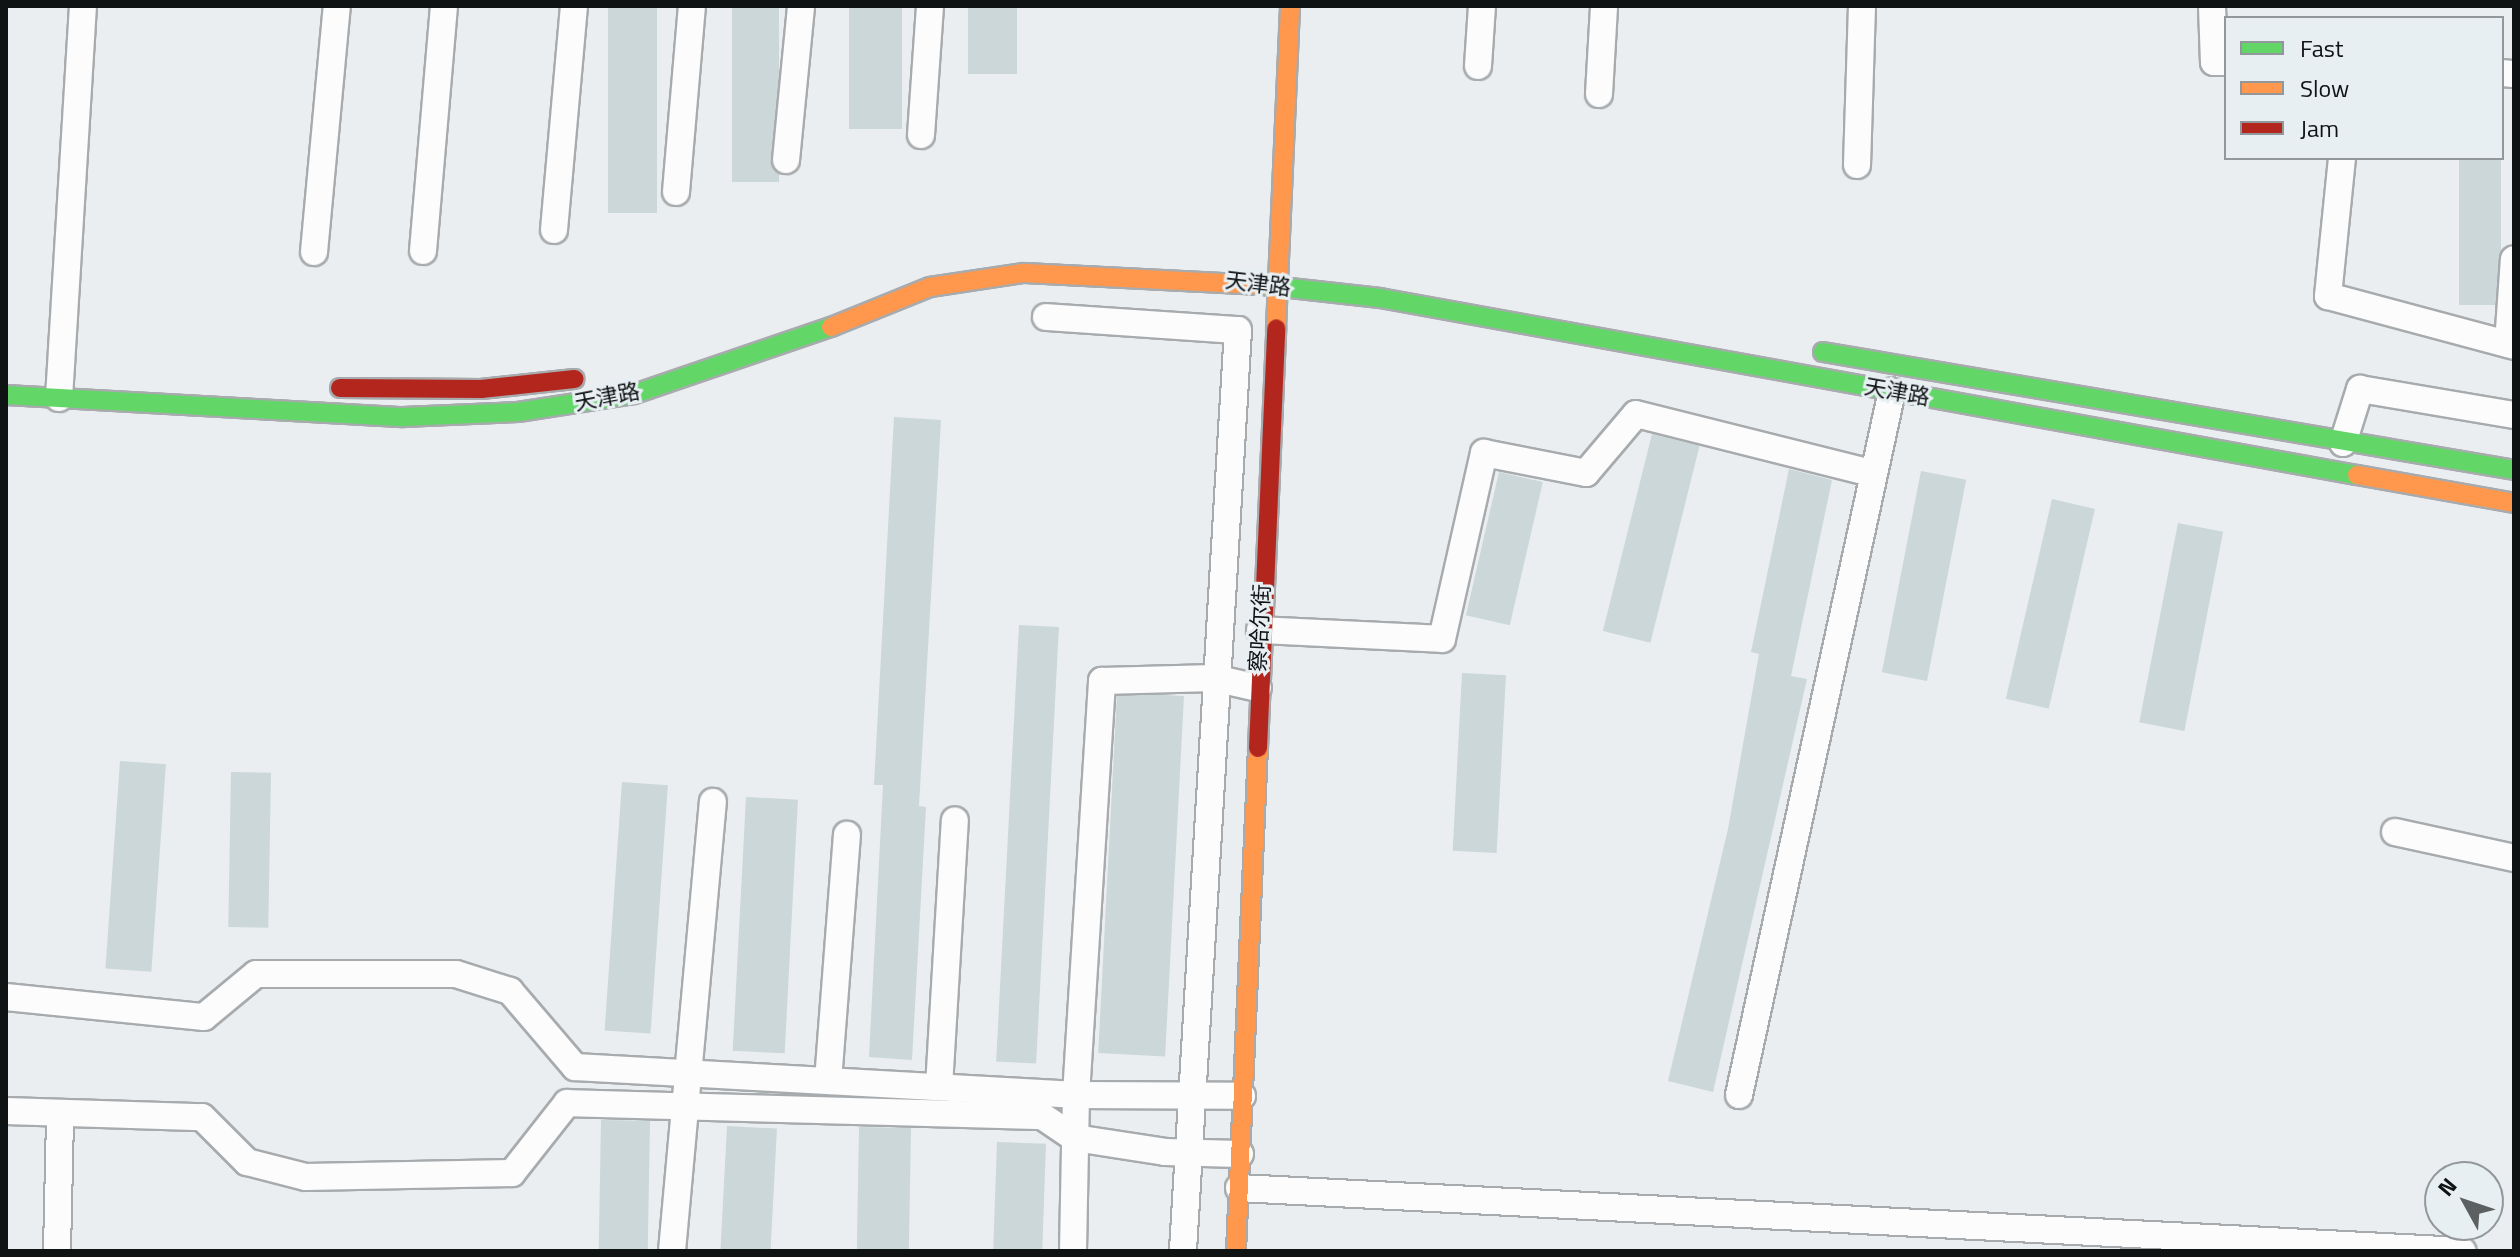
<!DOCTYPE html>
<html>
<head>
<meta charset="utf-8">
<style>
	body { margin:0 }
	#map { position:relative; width:2520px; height:1257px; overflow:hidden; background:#eaeef0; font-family:"Titillium Web","Noto Sans SC",sans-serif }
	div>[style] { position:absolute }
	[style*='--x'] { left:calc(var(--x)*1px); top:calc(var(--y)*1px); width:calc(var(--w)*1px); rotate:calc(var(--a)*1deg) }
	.building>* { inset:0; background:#cbd7d8; transform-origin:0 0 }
	.roads { filter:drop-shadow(2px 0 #a8abad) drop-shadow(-2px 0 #a8abad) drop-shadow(0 2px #a8abad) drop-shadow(0 -2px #a8abad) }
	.street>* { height:26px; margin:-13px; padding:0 13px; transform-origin:13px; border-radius:13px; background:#fcfcfd }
	.fast>* { height:18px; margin:-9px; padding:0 9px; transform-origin:9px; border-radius:9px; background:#63d668 }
	.slow>* { height:18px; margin:-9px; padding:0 9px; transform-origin:9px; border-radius:9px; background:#ff974d }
	.jam>* { height:18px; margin:-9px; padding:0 9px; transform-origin:9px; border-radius:9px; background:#b3261e }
	span { translate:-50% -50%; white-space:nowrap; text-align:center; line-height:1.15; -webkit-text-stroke:6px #e7eff3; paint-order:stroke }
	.street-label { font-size:22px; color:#101314 }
	.frame { position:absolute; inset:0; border:8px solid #101314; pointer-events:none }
	.legend { position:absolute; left:2224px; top:16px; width:280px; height:144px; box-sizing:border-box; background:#e7eff3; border:2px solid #91979a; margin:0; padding:10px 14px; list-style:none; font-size:24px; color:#101314 }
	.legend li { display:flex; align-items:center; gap:16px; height:40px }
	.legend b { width:40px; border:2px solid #91979a }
	.north { position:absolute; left:2424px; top:1161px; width:80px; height:80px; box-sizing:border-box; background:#e7eff3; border:2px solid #91979a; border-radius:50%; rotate:310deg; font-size:22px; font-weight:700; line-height:32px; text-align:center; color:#101314 }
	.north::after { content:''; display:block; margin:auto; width:28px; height:36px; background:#5c6061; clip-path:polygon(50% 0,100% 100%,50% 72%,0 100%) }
</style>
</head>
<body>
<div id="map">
	<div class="building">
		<div style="left:608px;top:6px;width:49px;height:207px"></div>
		<div style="left:732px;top:6px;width:47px;height:176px"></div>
		<div style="left:849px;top:6px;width:53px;height:123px"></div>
		<div style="left:968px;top:6px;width:49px;height:68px"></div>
		<div style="left:2459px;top:158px;width:42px;height:147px"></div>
		<div style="clip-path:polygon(894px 417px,941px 420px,919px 806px,926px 807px,912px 1060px,869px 1057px,883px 785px,874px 785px)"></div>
		<div style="left:1652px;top:434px;width:49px;height:203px;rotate:14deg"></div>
		<div style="clip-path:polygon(1789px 469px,1832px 480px,1791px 676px,1807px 679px,1713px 1092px,1668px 1081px,1728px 829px,1759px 654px,1751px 652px)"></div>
		<div style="left:1921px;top:471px;width:46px;height:205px;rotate:11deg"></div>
		<div style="left:1499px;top:472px;width:45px;height:147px;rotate:13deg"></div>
		<div style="left:2052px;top:499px;width:44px;height:205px;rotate:13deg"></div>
		<div style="left:2178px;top:523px;width:46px;height:203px;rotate:11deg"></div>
		<div style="left:1019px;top:625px;width:40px;height:437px;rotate:3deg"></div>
		<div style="left:1462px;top:673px;width:44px;height:178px;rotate:3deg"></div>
		<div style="left:1184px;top:696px;width:361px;height:67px;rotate:93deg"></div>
		<div style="left:120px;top:761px;width:46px;height:208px;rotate:4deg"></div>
		<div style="left:231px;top:772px;width:40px;height:155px;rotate:1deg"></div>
		<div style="left:622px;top:782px;width:46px;height:249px;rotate:4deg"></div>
		<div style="left:746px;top:797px;width:52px;height:254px;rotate:3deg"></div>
		<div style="left:601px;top:1120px;width:49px;height:131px;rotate:1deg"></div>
		<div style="left:727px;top:1126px;width:50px;height:125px;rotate:3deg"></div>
		<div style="left:859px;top:1127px;width:52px;height:124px;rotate:1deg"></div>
		<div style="left:997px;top:1142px;width:49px;height:109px;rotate:2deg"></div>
	</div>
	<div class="roads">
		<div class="street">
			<div style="--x:2212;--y:6;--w:56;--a:88"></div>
			<div style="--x:2214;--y:62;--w:12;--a:0"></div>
			<div style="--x:1478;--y:66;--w:60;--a:-86.2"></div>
			<div style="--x:2502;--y:73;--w:12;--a:5"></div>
			<div style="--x:1599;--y:94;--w:88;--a:-86.7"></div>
			<div style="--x:921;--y:135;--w:129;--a:-86"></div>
			<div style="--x:2342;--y:158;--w:139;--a:95.8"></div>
			<div style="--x:2328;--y:296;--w:193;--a:15"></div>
			<div style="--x:786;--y:160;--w:155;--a:-84.4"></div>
			<div style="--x:1857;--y:165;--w:159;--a:-88.2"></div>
			<div style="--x:676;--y:192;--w:187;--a:-85.1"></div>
			<div style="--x:554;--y:230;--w:225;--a:-84.9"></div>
			<div style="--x:423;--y:251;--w:246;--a:-85.1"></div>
			<div style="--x:314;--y:252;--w:247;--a:-84.7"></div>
			<div style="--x:1046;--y:317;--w:192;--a:3.9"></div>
			<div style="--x:1238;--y:330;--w:923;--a:93.42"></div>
			<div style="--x:2508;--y:344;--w:85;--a:-86"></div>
			<div style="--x:59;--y:398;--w:393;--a:-86.5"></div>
			<div style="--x:2343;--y:443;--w:57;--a:-72.5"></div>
			<div style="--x:2360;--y:389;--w:156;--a:9.6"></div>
			<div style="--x:1260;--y:630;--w:182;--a:2.8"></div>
			<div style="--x:1442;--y:639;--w:191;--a:-77.3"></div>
			<div style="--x:1484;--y:453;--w:104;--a:11.1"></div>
			<div style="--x:1586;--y:473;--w:77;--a:-49.7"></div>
			<div style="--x:1636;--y:414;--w:245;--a:14.1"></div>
			<div style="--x:2395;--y:832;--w:122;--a:12.3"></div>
			<div style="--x:6;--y:997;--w:199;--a:5.8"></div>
			<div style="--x:204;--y:1017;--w:67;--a:-39.6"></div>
			<div style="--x:256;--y:974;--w:200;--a:0"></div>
			<div style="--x:456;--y:974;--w:57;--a:17.5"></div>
			<div style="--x:510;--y:991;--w:100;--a:49.5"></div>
			<div style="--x:575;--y:1067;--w:502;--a:3.2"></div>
			<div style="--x:1076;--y:1095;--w:166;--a:0.3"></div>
			<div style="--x:828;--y:1081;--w:247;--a:-85.6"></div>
			<div style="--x:939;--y:1087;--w:267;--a:-86.6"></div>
			<div style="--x:1739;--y:1095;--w:720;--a:-77.74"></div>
			<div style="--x:6;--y:1111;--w:196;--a:1.8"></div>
			<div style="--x:202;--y:1117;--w:64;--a:45"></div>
			<div style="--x:247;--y:1162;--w:61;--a:14.3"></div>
			<div style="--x:306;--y:1177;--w:206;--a:-1.1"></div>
			<div style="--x:512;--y:1173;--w:89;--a:-51.8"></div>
			<div style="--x:567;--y:1103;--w:475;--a:1.6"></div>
			<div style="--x:1042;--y:1116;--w:40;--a:34"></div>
			<div style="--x:1075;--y:1138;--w:91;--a:8.8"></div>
			<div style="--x:1165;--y:1152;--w:75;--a:1.5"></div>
			<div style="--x:1239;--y:1188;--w:1225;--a:2.95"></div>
			<div style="--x:57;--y:1251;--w:136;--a:-88.7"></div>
			<div style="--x:672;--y:1251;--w:451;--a:-84.8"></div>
			<div style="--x:1073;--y:1251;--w:156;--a:-88.9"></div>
			<div style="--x:1076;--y:1095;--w:415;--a:-86.4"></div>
			<div style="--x:1102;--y:681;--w:112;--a:-1.5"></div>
			<div style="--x:1214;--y:678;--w:45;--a:12.8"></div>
		</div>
		<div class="fast">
			<div style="--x:1263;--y:285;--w:118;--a:6.3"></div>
			<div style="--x:1380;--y:298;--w:993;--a:10.27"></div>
			<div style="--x:1823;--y:352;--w:701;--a:9.69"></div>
			<div style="--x:6;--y:395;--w:398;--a:3.2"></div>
			<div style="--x:403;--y:417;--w:115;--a:-2.5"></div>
			<div style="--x:518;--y:412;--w:117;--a:-8.8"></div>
			<div style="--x:634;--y:394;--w:208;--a:-18.8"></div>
		</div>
		<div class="slow">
			<div style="--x:831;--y:327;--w:107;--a:-22"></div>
			<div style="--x:930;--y:287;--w:95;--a:-8.5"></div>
			<div style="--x:1024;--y:273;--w:239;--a:2.9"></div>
			<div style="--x:1276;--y:328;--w:322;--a:-87.5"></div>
			<div style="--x:2357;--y:475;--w:159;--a:10.1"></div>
			<div style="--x:1236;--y:1251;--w:503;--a:-87.5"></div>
		</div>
		<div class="jam">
			<div style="--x:340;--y:388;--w:141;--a:0.4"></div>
			<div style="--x:481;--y:389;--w:94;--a:-6.1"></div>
			<div style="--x:1258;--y:748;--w:420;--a:-87.5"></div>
		</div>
	</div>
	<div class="street-label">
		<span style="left:1258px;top:284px;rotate:7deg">天津路</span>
		<span style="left:1897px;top:392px;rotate:10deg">天津路</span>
		<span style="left:607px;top:397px;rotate:-11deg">天津路</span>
		<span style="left:1260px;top:628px;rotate:-87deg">察哈尔街</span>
	</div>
	<div class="frame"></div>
	<ul class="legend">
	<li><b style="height:10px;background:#63d668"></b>Fast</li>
	<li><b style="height:10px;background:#ff974d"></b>Slow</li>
	<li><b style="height:10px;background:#b3261e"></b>Jam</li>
	</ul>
	<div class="north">N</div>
</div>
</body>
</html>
